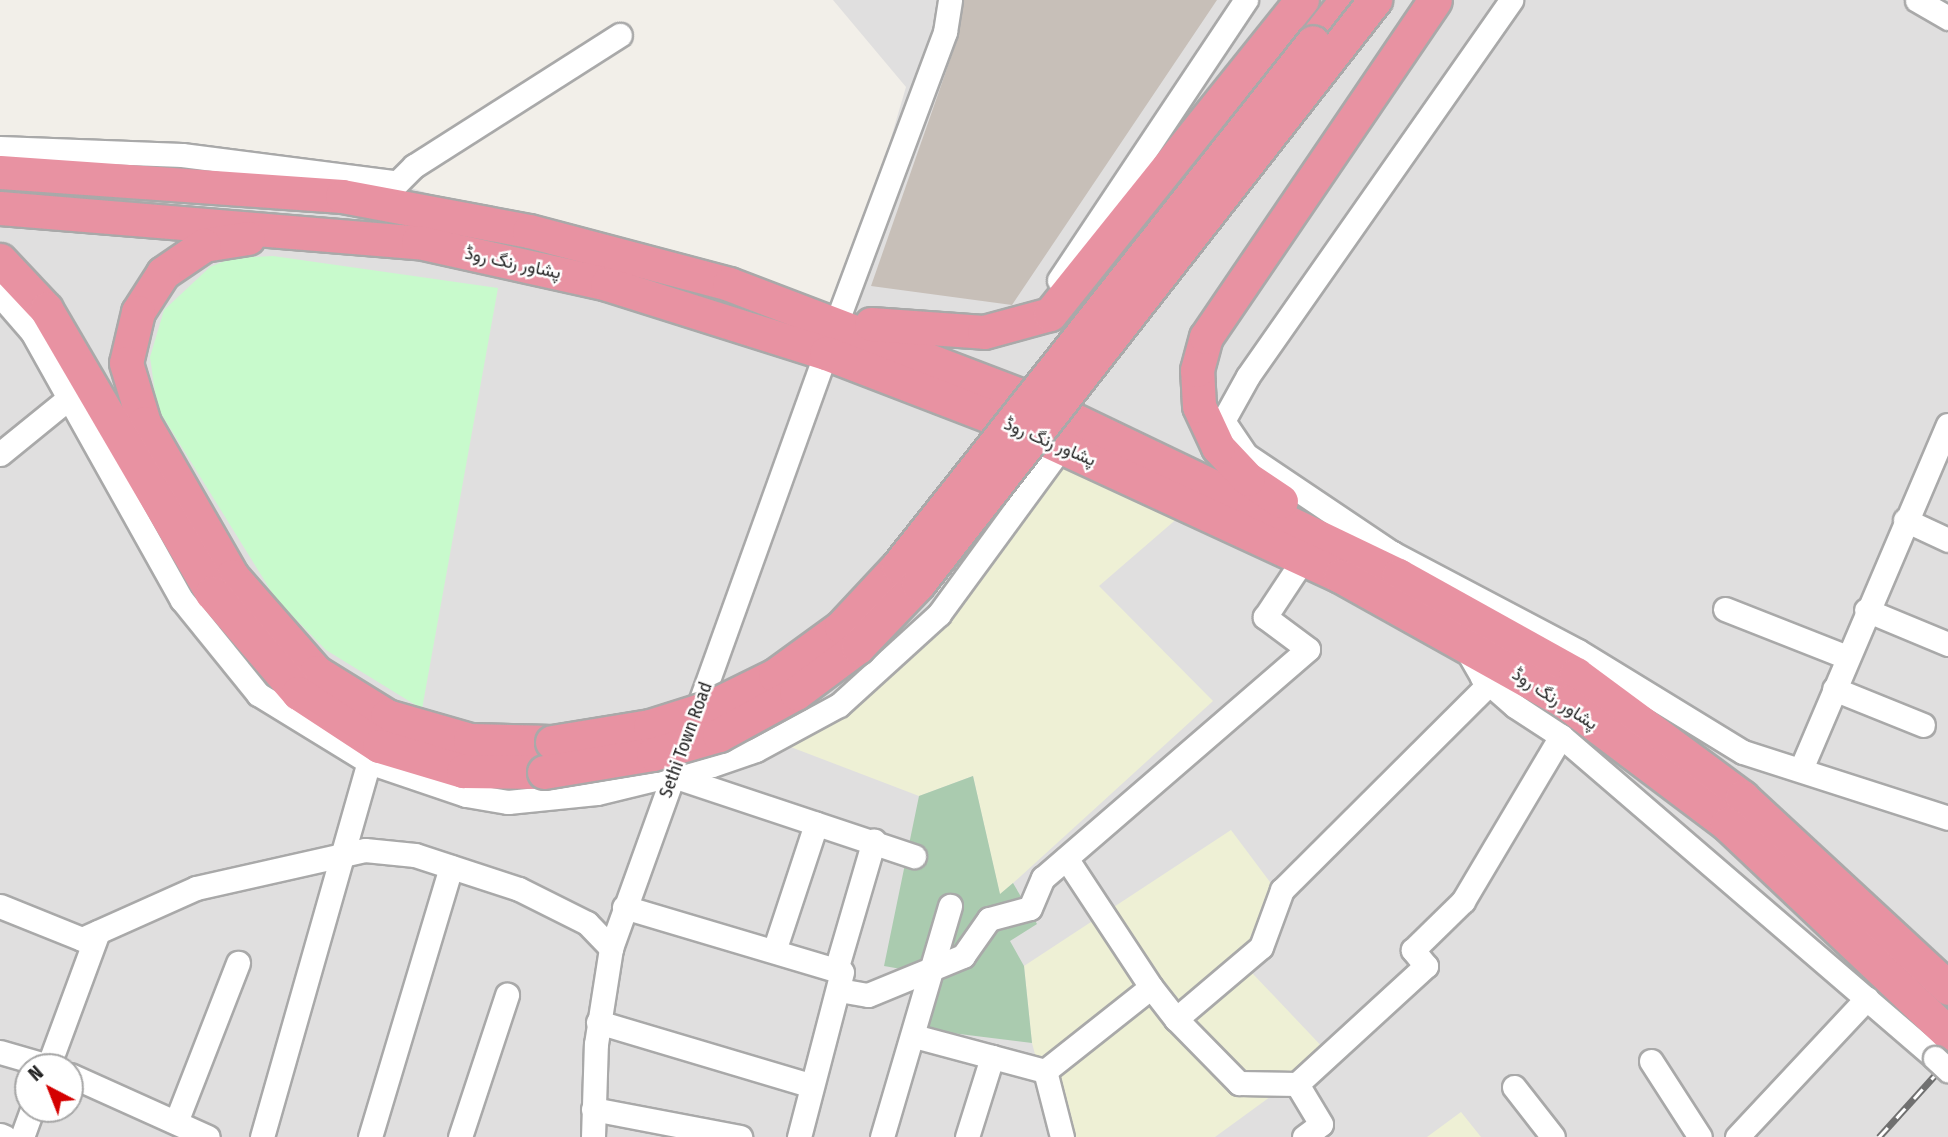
<!DOCTYPE html>
<html>
<head>
<meta charset="utf-8">
<style>
	body { margin:0 }
	#map { position:relative; width:1948px; height:1137px; overflow:hidden; background:#f2efe9; font-family:"Fira Sans Condensed",Vazirmatn,sans-serif }
	div>[style] { position:absolute }
	[style*='--x'] { left:calc(var(--x)*1px); top:calc(var(--y)*1px); width:calc(var(--w)*1px); rotate:calc(var(--a)*1deg) }
	.residential>* { inset:0; background:#e0dfdf }
	.farmland>* { inset:0; background:#eef0d5 }
	.cemetery>* { inset:0; background:#aacbaf }
	.park>* { inset:0; background:#c8facc }
	.building>* { inset:0; background:#c7bfb8 }
	.roads { filter:drop-shadow(2px 0 #a9a9a9) drop-shadow(-2px 0 #a9a9a9) drop-shadow(0 2px #a9a9a9) drop-shadow(0 -2px #a9a9a9) }
	.minor>* { height:23px; margin:-11.5px; padding:0 11.5px; transform-origin:11.5px; border-radius:11.5px; background:#fff }
	.highway>* { height:33px; margin:-16.5px; padding:0 16.5px; transform-origin:16.5px; border-radius:16.5px; background:#e892a2 }
	.rail>* { height:7px; margin-top:-3.5px; transform-origin:0; background:repeating-linear-gradient(90deg,#fff 0 13px,#707070 0 26px); box-sizing:border-box; border-block:2px solid #707070 }
	.bridges { filter:drop-shadow(2px 0 #a9a9a9) drop-shadow(-2px 0 #a9a9a9) drop-shadow(0 2px #a9a9a9) drop-shadow(0 -2px #a9a9a9) }
	.minor-bridge>* { height:23px; margin:-11.5px; padding:0 11.5px; transform-origin:11.5px; border-radius:11.5px; background:#fff }
	.highway-bridge>* { height:33px; margin:-16.5px; padding:0 16.5px; transform-origin:16.5px; border-radius:16.5px; background:#e892a2 }
	span { translate:-50% -50%; white-space:nowrap; text-align:center; line-height:1.15; -webkit-text-stroke:5px #fff; paint-order:stroke }
	.street-label { font-size:18px; color:#222 }
	.north { position:absolute; left:14px; top:1053px; width:70px; height:70px; box-sizing:border-box; background:#fff; border:2px solid #a7a7a7; border-radius:50%; rotate:318deg; font-size:19px; font-weight:700; line-height:28px; text-align:center; color:#222 }
	.north::after { content:''; display:block; margin:auto; width:24px; height:32px; background:#d40000; clip-path:polygon(50% 0,100% 100%,50% 72%,0 100%) }
</style>
</head>
<body>
<div id="map">
	<div class="residential">
		<div style="clip-path:polygon(evenodd,833px 0,1948px 0,1948px 1137px,0 1137px,0 149px,392px 182px,837px 321px,906px 87px,833px 0,28px 1067px,70px 1067px,70px 1109px,28px 1109px,28px 1067px)"></div>
	</div>
	<div class="farmland">
		<div style="clip-path:polygon(1051px 461px,1180px 516px,1099px 586px,1213px 701px,1000px 895px,973px 776px,919px 796px,775px 741px,891px 662px)"></div>
		<div style="clip-path:polygon(1231px 830px,1288px 906px,1236px 956px,1329px 1054px,1215px 1137px,1057px 1137px,1032px 1043px,1024px 966px)"></div>
		<div style="clip-path:polygon(1461px 1112px,1481px 1137px,1427px 1137px)"></div>
	</div>
	<div class="cemetery">
		<div style="clip-path:polygon(973px 776px,1000px 894px,1013px 883px,1037px 924px,1010px 941px,1024px 966px,1032px 1043px,903px 1027px,924px 973px,884px 966px,919px 796px)"></div>
	</div>
	<div class="park">
		<div style="clip-path:polygon(273px 256px,498px 288px,422px 709px,326px 650px,276px 599px,157px 407px,150px 357px,164px 310px,210px 267px,232px 258px)"></div>
	</div>
	<div class="building">
		<div style="clip-path:polygon(964px 0,1217px 0,1012px 305px,871px 286px,958px 37px)"></div>
	</div>
	<div class="roads">
		<div class="minor">
			<div style="--x:1917;--y:0;--w:36;--a:30"></div>
			<div style="--x:0;--y:148;--w:182;--a:2.2"></div>
			<div style="--x:182;--y:155;--w:212;--a:7.3"></div>
			<div style="--x:386;--y:194;--w:40;--a:-45"></div>
			<div style="--x:414;--y:166;--w:244;--a:-32.5"></div>
			<div style="--x:1059;--y:280;--w:337;--a:-56.3"></div>
			<div style="--x:0;--y:295;--w:49;--a:49.1"></div>
			<div style="--x:32;--y:332;--w:307;--a:60.8"></div>
			<div style="--x:182;--y:600;--w:121;--a:51"></div>
			<div style="--x:258;--y:694;--w:130;--a:31.5"></div>
			<div style="--x:369;--y:762;--w:102;--a:18.8"></div>
			<div style="--x:466;--y:795;--w:43;--a:9.5"></div>
			<div style="--x:508;--y:802;--w:89;--a:-5.8"></div>
			<div style="--x:597;--y:793;--w:118;--a:-13.7"></div>
			<div style="--x:712;--y:765;--w:46;--a:-18.8"></div>
			<div style="--x:756;--y:750;--w:94;--a:-28.5"></div>
			<div style="--x:839;--y:705;--w:135;--a:-42.3"></div>
			<div style="--x:939;--y:614;--w:208;--a:-53.8"></div>
			<div style="--x:837;--y:321;--w:309;--a:-69.5"></div>
			<div style="--x:945;--y:32;--w:32;--a:-81"></div>
			<div style="--x:0;--y:454;--w:89;--a:-39.1"></div>
			<div style="--x:1905;--y:520;--w:47;--a:24.9"></div>
			<div style="--x:1392;--y:553;--w:210;--a:27.8"></div>
			<div style="--x:1578;--y:651;--w:193;--a:31.5"></div>
			<div style="--x:1743;--y:752;--w:215;--a:17.8"></div>
			<div style="--x:1398;--y:575;--w:23;--a:-105"></div>
			<div style="--x:1392;--y:553;--w:176;--a:-146.1"></div>
			<div style="--x:1246;--y:455;--w:41;--a:-124.1"></div>
			<div style="--x:1223;--y:421;--w:51;--a:-60.9"></div>
			<div style="--x:1248;--y:376;--w:459;--a:-55"></div>
			<div style="--x:1725;--y:609;--w:131;--a:21.5"></div>
			<div style="--x:1866;--y:610;--w:89;--a:22.5"></div>
			<div style="--x:1465;--y:647;--w:34;--a:60"></div>
			<div style="--x:1482;--y:677;--w:44;--a:41.3"></div>
			<div style="--x:1515;--y:706;--w:55;--a:33.1"></div>
			<div style="--x:1561;--y:736;--w:494;--a:40.7"></div>
			<div style="--x:1834;--y:689;--w:96;--a:22"></div>
			<div style="--x:694;--y:719;--w:389;--a:-70.2"></div>
			<div style="--x:1801;--y:769;--w:374;--a:-66.9"></div>
			<div style="--x:673;--y:776;--w:254;--a:18.4"></div>
			<div style="--x:0;--y:906;--w:88;--a:21.9"></div>
			<div style="--x:82;--y:939;--w:125;--a:-24.1"></div>
			<div style="--x:196;--y:888;--w:173;--a:-12.7"></div>
			<div style="--x:365;--y:850;--w:50;--a:5.7"></div>
			<div style="--x:415;--y:855;--w:109;--a:18.1"></div>
			<div style="--x:519;--y:889;--w:76;--a:26.6"></div>
			<div style="--x:587;--y:923;--w:35;--a:46"></div>
			<div style="--x:624;--y:907;--w:227;--a:16.6"></div>
			<div style="--x:842;--y:972;--w:171;--a:104.6"></div>
			<div style="--x:775;--y:948;--w:131;--a:-71.7"></div>
			<div style="--x:836;--y:970;--w:135;--a:-73.7"></div>
			<div style="--x:1151;--y:987;--w:41;--a:52"></div>
			<div style="--x:1176;--y:1019;--w:111;--a:-40.3"></div>
			<div style="--x:1261;--y:947;--w:61;--a:-69.8"></div>
			<div style="--x:1282;--y:890;--w:293;--a:-44.9"></div>
			<div style="--x:839;--y:990;--w:29;--a:10"></div>
			<div style="--x:868;--y:995;--w:103;--a:-22.3"></div>
			<div style="--x:963;--y:956;--w:45;--a:-54.9"></div>
			<div style="--x:989;--y:919;--w:42;--a:-15"></div>
			<div style="--x:1030;--y:908;--w:33;--a:-67"></div>
			<div style="--x:1043;--y:878;--w:350;--a:-40.8"></div>
			<div style="--x:1308;--y:649;--w:54;--a:-143.3"></div>
			<div style="--x:1265;--y:617;--w:71;--a:-56.5"></div>
			<div style="--x:1176;--y:1019;--w:90;--a:45.5"></div>
			<div style="--x:1239;--y:1083;--w:58;--a:1"></div>
			<div style="--x:598;--y:1022;--w:221;--a:16.6"></div>
			<div style="--x:914;--y:1036;--w:136;--a:15"></div>
			<div style="--x:0;--y:1052;--w:54;--a:16.1"></div>
			<div style="--x:1651;--y:1061;--w:90;--a:57.2"></div>
			<div style="--x:48;--y:1067;--w:144;--a:-69.7"></div>
			<div style="--x:70;--y:1075;--w:151;--a:24.2"></div>
			<div style="--x:1514;--y:1087;--w:63;--a:52"></div>
			<div style="--x:593;--y:1109;--w:150;--a:10.8"></div>
			<div style="--x:176;--y:1122;--w:171;--a:-68.7"></div>
			<div style="--x:0;--y:1135;--w:5;--a:22"></div>
			<div style="--x:22;--y:1137;--w:30;--a:-70"></div>
			<div style="--x:262;--y:1137;--w:390;--a:-74.1"></div>
			<div style="--x:370;--y:1137;--w:282;--a:-73.3"></div>
			<div style="--x:460;--y:1137;--w:150;--a:-71.7"></div>
			<div style="--x:593;--y:1137;--w:93;--a:-88.2"></div>
			<div style="--x:596;--y:1044;--w:97;--a:-81.1"></div>
			<div style="--x:611;--y:948;--w:195;--a:-70.2"></div>
			<div style="--x:882;--y:1137;--w:241;--a:-73.6"></div>
			<div style="--x:967;--y:1137;--w:84;--a:-72.6"></div>
			<div style="--x:1062;--y:1137;--w:68;--a:-104.4"></div>
			<div style="--x:1045;--y:1071;--w:135;--a:-38.4"></div>
			<div style="--x:1151;--y:987;--w:154;--a:-123.4"></div>
			<div style="--x:1304;--y:1137;--w:21;--a:-37"></div>
			<div style="--x:1321;--y:1124;--w:47;--a:-121"></div>
			<div style="--x:1297;--y:1084;--w:175;--a:-42.5"></div>
			<div style="--x:1426;--y:966;--w:21;--a:-129"></div>
			<div style="--x:1413;--y:950;--w:70;--a:-44.4"></div>
			<div style="--x:1463;--y:901;--w:192;--a:-59.3"></div>
			<div style="--x:1737;--y:1137;--w:190;--a:-46.9"></div>
		</div>
		<div class="highway">
			<div style="--x:1313;--y:42;--w:53;--a:-51.8"></div>
			<div style="--x:0;--y:172;--w:343;--a:4"></div>
			<div style="--x:342;--y:196;--w:190;--a:10.6"></div>
			<div style="--x:529;--y:231;--w:207;--a:14.8"></div>
			<div style="--x:729;--y:284;--w:328;--a:20.9"></div>
			<div style="--x:1035;--y:401;--w:403;--a:25.6"></div>
			<div style="--x:1398;--y:575;--w:204;--a:29.1"></div>
			<div style="--x:1576;--y:674;--w:207;--a:36.5"></div>
			<div style="--x:1742;--y:797;--w:281;--a:42.8"></div>
			<div style="--x:0;--y:208;--w:419;--a:4.7"></div>
			<div style="--x:418;--y:242;--w:194;--a:12.5"></div>
			<div style="--x:607;--y:284;--w:230;--a:17.5"></div>
			<div style="--x:826;--y:353;--w:206;--a:21.1"></div>
			<div style="--x:1018;--y:427;--w:355;--a:24.8"></div>
			<div style="--x:1340;--y:576;--w:258;--a:29.2"></div>
			<div style="--x:1565;--y:702;--w:203;--a:37"></div>
			<div style="--x:1727;--y:824;--w:304;--a:43.4"></div>
			<div style="--x:248;--y:238;--w:45;--a:171"></div>
			<div style="--x:204;--y:245;--w:50;--a:145.7"></div>
			<div style="--x:163;--y:273;--w:46;--a:122.7"></div>
			<div style="--x:138;--y:312;--w:52;--a:103.2"></div>
			<div style="--x:126;--y:363;--w:63;--a:73.3"></div>
			<div style="--x:144;--y:423;--w:177;--a:60.1"></div>
			<div style="--x:232;--y:576;--w:128;--a:48.8"></div>
			<div style="--x:316;--y:672;--w:84;--a:31.8"></div>
			<div style="--x:387;--y:716;--w:86;--a:16.1"></div>
			<div style="--x:470;--y:740;--w:82;--a:1.4"></div>
			<div style="--x:0;--y:260;--w:67;--a:46.8"></div>
			<div style="--x:46;--y:309;--w:329;--a:59.7"></div>
			<div style="--x:212;--y:593;--w:132;--a:49.3"></div>
			<div style="--x:298;--y:693;--w:97;--a:33.2"></div>
			<div style="--x:379;--y:746;--w:88;--a:16.6"></div>
			<div style="--x:463;--y:771;--w:81;--a:0.7"></div>
			<div style="--x:871;--y:324;--w:113;--a:4"></div>
			<div style="--x:984;--y:332;--w:68;--a:-15.3"></div>
			<div style="--x:1050;--y:314;--w:403;--a:-51.3"></div>
			<div style="--x:1281;--y:501;--w:40;--a:-146"></div>
			<div style="--x:1248;--y:479;--w:44;--a:-133.2"></div>
			<div style="--x:1218;--y:447;--w:45;--a:-114.9"></div>
			<div style="--x:1199;--y:406;--w:36;--a:-93"></div>
			<div style="--x:1197;--y:370;--w:34;--a:-75"></div>
			<div style="--x:1206;--y:337;--w:407;--a:-55.8"></div>
		</div>
	</div>
	<div class="rail">
		<div style="--x:1879;--y:1137;--w:103;--a:-47.8"></div>
	</div>
	<div class="bridges">
		<div class="minor-bridge">
			<div style="--x:1935;--y:1058;--w:18;--a:43"></div>
		</div>
		<div class="highway-bridge">
			<div style="--x:552;--y:742;--w:99;--a:-9.3"></div>
			<div style="--x:650;--y:726;--w:63;--a:-17.6"></div>
			<div style="--x:710;--y:707;--w:72;--a:-26.2"></div>
			<div style="--x:775;--y:675;--w:82;--a:-36"></div>
			<div style="--x:841;--y:627;--w:83;--a:-46.9"></div>
			<div style="--x:898;--y:566;--w:668;--a:-51.62"></div>
			<div style="--x:544;--y:772;--w:110;--a:-9.4"></div>
			<div style="--x:653;--y:754;--w:69;--a:-16.1"></div>
			<div style="--x:719;--y:735;--w:88;--a:-28.6"></div>
			<div style="--x:796;--y:693;--w:77;--a:-36.6"></div>
			<div style="--x:858;--y:647;--w:87;--a:-46.4"></div>
			<div style="--x:918;--y:584;--w:742;--a:-51.96"></div>
		</div>
	</div>
	<div class="street-label">
		<span style="left:513px;top:263px;rotate:12deg">پشاور رنگ روڈ</span>
		<span style="left:1050px;top:442px;rotate:23deg">پشاور رنگ روڈ</span>
		<span style="left:1555px;top:699px;rotate:33deg">پشاور رنگ روڈ</span>
		<span style="left:686px;top:740px;rotate:-70deg">Sethi Town Road</span>
	</div>
	<div class="north">N</div>
</div>
</body>
</html>
